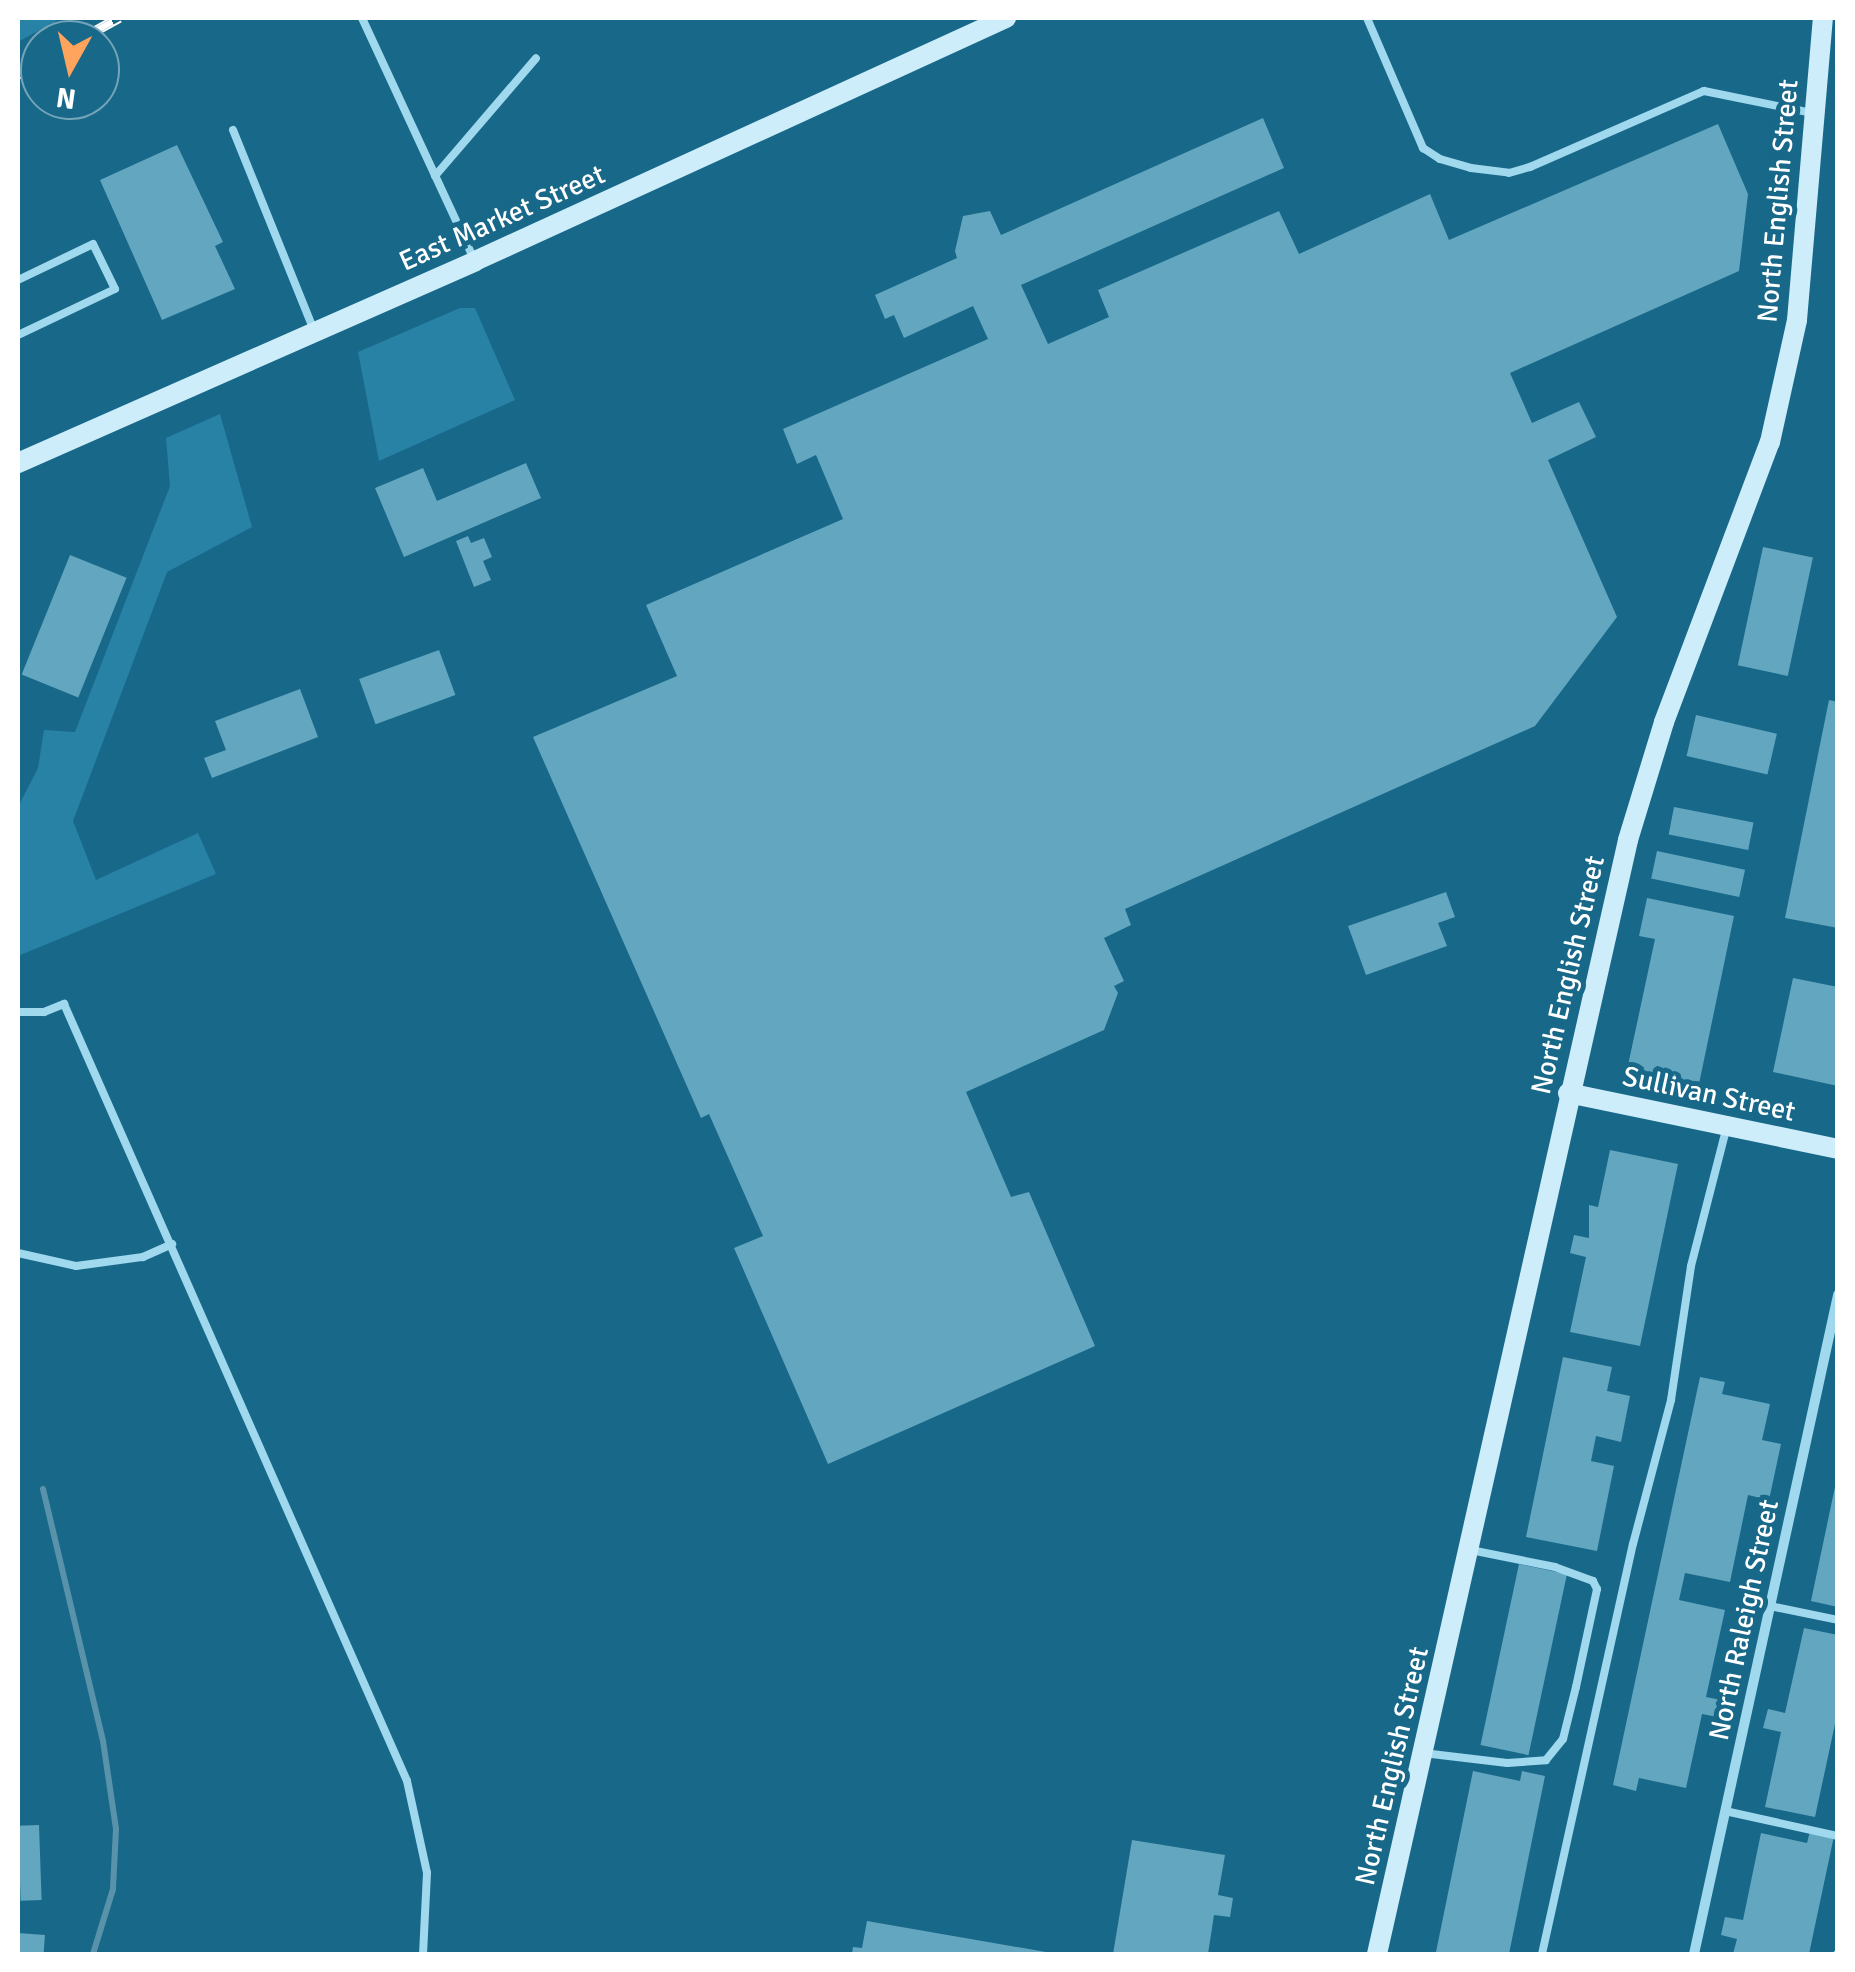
<!DOCTYPE html>
<html>
<head>
<meta charset="utf-8">
<style>
	body { margin:0 }
	#map { position:relative; width:1855px; height:1972px; overflow:hidden; background:#186889; font-family:Signika,sans-serif }
	div>[style] { position:absolute }
	[style*='--x'] { left:calc(var(--x)*1px); top:calc(var(--y)*1px); width:calc(var(--w)*1px); rotate:calc(var(--a)*1deg) }
	.green>* { inset:0; background:#2882a6 }
	.stream>* { height:6px; margin:-3px; padding:0 3px; transform-origin:3px; border-radius:3px; background:#5993a9 }
	.building>* { inset:0; background:#63a6c0; transform-origin:0 0 }
	.lane>* { height:8px; margin:-4px; padding:0 4px; transform-origin:4px; border-radius:4px; background:#a0d8ed }
	.street>* { height:10px; margin:-5px; padding:0 5px; transform-origin:5px; border-radius:5px; background:#a0d8ed }
	.secondary>* { height:20px; margin:-10px; padding:0 10px; transform-origin:10px; border-radius:10px; background:#cdedfa }
	.rail>* { height:10px; margin-top:-5px; transform-origin:0; background:repeating-linear-gradient(90deg,#186889 0 19px,#fff 0 38px); box-sizing:border-box; border-block:2px solid #fff }
	span { translate:-50% -50%; white-space:nowrap; text-align:center; line-height:1.15; -webkit-text-stroke:10px #186889; paint-order:stroke }
	.street-label { font-size:28px; color:#fff }
	.frame { position:absolute; inset:0; border:20px solid #fff; pointer-events:none }
	.north { position:absolute; left:20px; top:20px; width:100px; height:100px; box-sizing:border-box; background:#186889; border:2px solid #74a4b8; border-radius:50%; rotate:188deg; font-size:28px; font-weight:700; line-height:40px; text-align:center; color:#fff }
	.north::after { content:''; display:block; margin:auto; width:35px; height:45px; background:#ffa45d; clip-path:polygon(50% 0,100% 100%,50% 72%,0 100%) }
</style>
</head>
<body>
<div id="map">
	<div class="green">
		<div style="clip-path:polygon(18px 18px,61px 18px,18px 42px)"></div>
		<div style="clip-path:polygon(460px 308px,475px 308px,515px 400px,379px 461px,358px 352px)"></div>
		<div style="clip-path:polygon(220px 414px,252px 527px,167px 572px,73px 821px,96px 880px,198px 833px,216px 874px,18px 956px,18px 807px,38px 768px,44px 730px,75px 732px,170px 486px,166px 438px)"></div>
	</div>
	<div class="stream">
		<div style="--x:43;--y:1489;--w:259;--a:76.6"></div>
		<div style="--x:103;--y:1741;--w:89;--a:81.6"></div>
		<div style="--x:116;--y:1829;--w:60;--a:92.9"></div>
		<div style="--x:113;--y:1889;--w:68;--a:107.1"></div>
	</div>
	<div class="building">
		<div style="clip-path:polygon(1263px 118px,1284px 168px,1021px 285px,1048px 344px,1109px 317px,1098px 290px,1279px 211px,1299px 254px,1430px 194px,1449px 240px,1718px 124px,1748px 194px,1739px 271px,1510px 373px,1532px 423px,1579px 402px,1596px 437px,1548px 460px,1617px 617px,1535px 726px,1125px 909px,1131px 925px,1104px 938px,1124px 981px,1114px 986px,1118px 993px,1104px 1030px,966px 1092px,1011px 1197px,1029px 1192px,1095px 1346px,828px 1464px,734px 1248px,763px 1236px,709px 1114px,701px 1118px,533px 737px,677px 676px,646px 605px,843px 519px,816px 455px,797px 464px,783px 429px,988px 339px,973px 306px,904px 338px,894px 315px,885px 319px,875px 295px,957px 258px,955px 251px,963px 216px,990px 211px,1001px 235px)"></div>
		<div style="clip-path:polygon(177px 145px,223px 242px,215px 246px,235px 289px,162px 320px,100px 180px)"></div>
		<div style="clip-path:polygon(526px 463px,541px 498px,404px 557px,375px 488px,423px 468px,437px 501px)"></div>
		<div style="clip-path:polygon(468px 536px,471px 543px,484px 538px,492px 557px,483px 561px,491px 580px,474px 587px,456px 541px)"></div>
		<div style="left:1763px;top:547px;width:51px;height:121px;rotate:12deg"></div>
		<div style="left:70px;top:555px;width:61px;height:129px;rotate:22deg"></div>
		<div style="left:439px;top:650px;width:48px;height:85px;rotate:70deg"></div>
		<div style="clip-path:polygon(300px 689px,318px 737px,212px 778px,204px 758px,226px 750px,215px 721px)"></div>
		<div style="clip-path:polygon(1829px 700px,1838px 702px,1838px 928px,1785px 918px)"></div>
		<div style="left:1696px;top:715px;width:83px;height:42px;rotate:13deg"></div>
		<div style="left:1674px;top:807px;width:81px;height:28px;rotate:11deg"></div>
		<div style="left:1657px;top:851px;width:90px;height:28px;rotate:12deg"></div>
		<div style="clip-path:polygon(1446px 892px,1455px 917px,1438px 923px,1447px 946px,1366px 975px,1348px 926px)"></div>
		<div style="clip-path:polygon(1647px 898px,1734px 916px,1699px 1084px,1627px 1070px,1655px 939px,1639px 936px)"></div>
		<div style="clip-path:polygon(1793px 978px,1838px 987px,1838px 1086px,1773px 1072px)"></div>
		<div style="clip-path:polygon(1610px 1150px,1678px 1164px,1640px 1346px,1570px 1332px,1586px 1257px,1570px 1253px,1574px 1235px,1589px 1238px,1589px 1205px,1598px 1207px)"></div>
		<div style="clip-path:polygon(1563px 1357px,1612px 1367px,1607px 1391px,1630px 1396px,1621px 1442px,1596px 1436px,1591px 1461px,1614px 1466px,1597px 1551px,1526px 1537px)"></div>
		<div style="clip-path:polygon(1700px 1377px,1725px 1382px,1722px 1394px,1770px 1404px,1762px 1440px,1781px 1444px,1769px 1500px,1748px 1495px,1730px 1582px,1685px 1573px,1679px 1600px,1725px 1610px,1706px 1697px,1721px 1700px,1717px 1717px,1702px 1714px,1686px 1788px,1639px 1778px,1636px 1791px,1613px 1785px)"></div>
		<div style="clip-path:polygon(1836px 1482px,1838px 1482px,1838px 1607px,1811px 1601px)"></div>
		<div style="left:1519px;top:1564px;width:49px;height:185px;rotate:12deg"></div>
		<div style="clip-path:polygon(1804px 1628px,1838px 1635px,1838px 1710px,1815px 1817px,1765px 1807px,1781px 1732px,1763px 1728px,1768px 1709px,1785px 1713px)"></div>
		<div style="clip-path:polygon(1473px 1771px,1520px 1781px,1522px 1771px,1545px 1776px,1509px 1954px,1436px 1952px)"></div>
		<div style="left:39px;top:1825px;width:75px;height:21px;rotate:88deg"></div>
		<div style="clip-path:polygon(1810px 1831px,1834px 1836px,1809px 1954px,1733px 1954px,1737px 1939px,1721px 1935px,1725px 1917px,1743px 1920px,1761px 1833px,1807px 1843px)"></div>
		<div style="clip-path:polygon(1132px 1840px,1225px 1855px,1218px 1895px,1233px 1898px,1230px 1917px,1214px 1915px,1208px 1954px,1113px 1954px)"></div>
		<div style="clip-path:polygon(867px 1921px,1046px 1952px,1046px 1954px,852px 1954px,853px 1947px,862px 1948px)"></div>
		<div style="left:18px;top:1933px;width:27px;height:21px;rotate:4deg"></div>
	</div>
	<div class="lane">
		<div style="--x:362;--y:18;--w:268;--a:65.1"></div>
		<div style="--x:1367;--y:18;--w:142;--a:66.7"></div>
		<div style="--x:1423;--y:148;--w:20;--a:33"></div>
		<div style="--x:1440;--y:159;--w:32;--a:16"></div>
		<div style="--x:1471;--y:168;--w:38;--a:7"></div>
		<div style="--x:1509;--y:173;--w:22;--a:-16"></div>
		<div style="--x:1530;--y:167;--w:190;--a:-23.6"></div>
		<div style="--x:1704;--y:91;--w:110;--a:11.5"></div>
		<div style="--x:233;--y:130;--w:214;--a:68"></div>
		<div style="--x:435;--y:176;--w:155;--a:-49.4"></div>
		<div style="--x:18;--y:280;--w:83;--a:-25.6"></div>
		<div style="--x:93;--y:244;--w:50;--a:63.9"></div>
		<div style="--x:115;--y:289;--w:107;--a:154.6"></div>
		<div style="--x:18;--y:1012;--w:26;--a:0"></div>
		<div style="--x:44;--y:1012;--w:22;--a:-22"></div>
		<div style="--x:64;--y:1004;--w:849;--a:66.18"></div>
		<div style="--x:407;--y:1781;--w:94;--a:77.7"></div>
		<div style="--x:427;--y:1873;--w:81;--a:92.8"></div>
		<div style="--x:18;--y:1253;--w:59;--a:12.6"></div>
		<div style="--x:76;--y:1266;--w:68;--a:-7.7"></div>
		<div style="--x:143;--y:1257;--w:32;--a:-24"></div>
		<div style="--x:1770;--y:1606;--w:69;--a:11.6"></div>
		<div style="--x:1423;--y:1753;--w:85;--a:6.8"></div>
		<div style="--x:1507;--y:1763;--w:39;--a:-4"></div>
		<div style="--x:1546;--y:1760;--w:27;--a:-51"></div>
		<div style="--x:1563;--y:1739;--w:54;--a:-76"></div>
		<div style="--x:1576;--y:1687;--w:100;--a:-77.9"></div>
		<div style="--x:1597;--y:1589;--w:9;--a:-117"></div>
		<div style="--x:1593;--y:1581;--w:40;--a:-159.8"></div>
		<div style="--x:1555;--y:1567;--w:86;--a:-168.6"></div>
		<div style="--x:1725;--y:1811;--w:116;--a:12.5"></div>
		<div style="--x:1542;--y:1954;--w:420;--a:-77.5"></div>
		<div style="--x:1633;--y:1544;--w:149;--a:-75.2"></div>
		<div style="--x:1671;--y:1400;--w:135;--a:-81.5"></div>
		<div style="--x:1691;--y:1266;--w:140;--a:-75.6"></div>
		<div style="--x:1837;--y:1954;--w:1;--a:-45"></div>
	</div>
	<div class="street">
		<div style="--x:1694;--y:1954;--w:675;--a:-77.67"></div>
	</div>
	<div class="secondary">
		<div style="--x:18;--y:463;--w:500;--a:-23.8"></div>
		<div style="--x:475;--y:261;--w:584;--a:-24.59"></div>
		<div style="--x:1568;--y:1093;--w:276;--a:11.7"></div>
		<div style="--x:1377;--y:1954;--w:1142;--a:-77.3"></div>
		<div style="--x:1628;--y:840;--w:123;--a:-73"></div>
		<div style="--x:1664;--y:722;--w:299;--a:-69.3"></div>
		<div style="--x:1770;--y:442;--w:125;--a:-77.5"></div>
		<div style="--x:1797;--y:320;--w:303;--a:-85.1"></div>
	</div>
	<div class="rail">
		<div style="--x:79;--y:40;--w:46;--a:-28.8"></div>
		<div style="--x:18;--y:75;--w:26;--a:-31"></div>
	</div>
	<div class="street-label">
		<span style="left:1778px;top:201px;rotate:-85deg">North English Street</span>
		<span style="left:502px;top:218px;rotate:-24deg">East Market Street</span>
		<span style="left:1568px;top:975px;rotate:-77deg">North English Street</span>
		<span style="left:1709px;top:1094px;rotate:12deg">Sullivan Street</span>
		<span style="left:1744px;top:1620px;rotate:-78deg">North Raleigh Street</span>
		<span style="left:1392px;top:1766px;rotate:-77deg">North English Street</span>
	</div>
	<div class="frame"></div>
	<div class="north">N</div>
</div>
</body>
</html>
